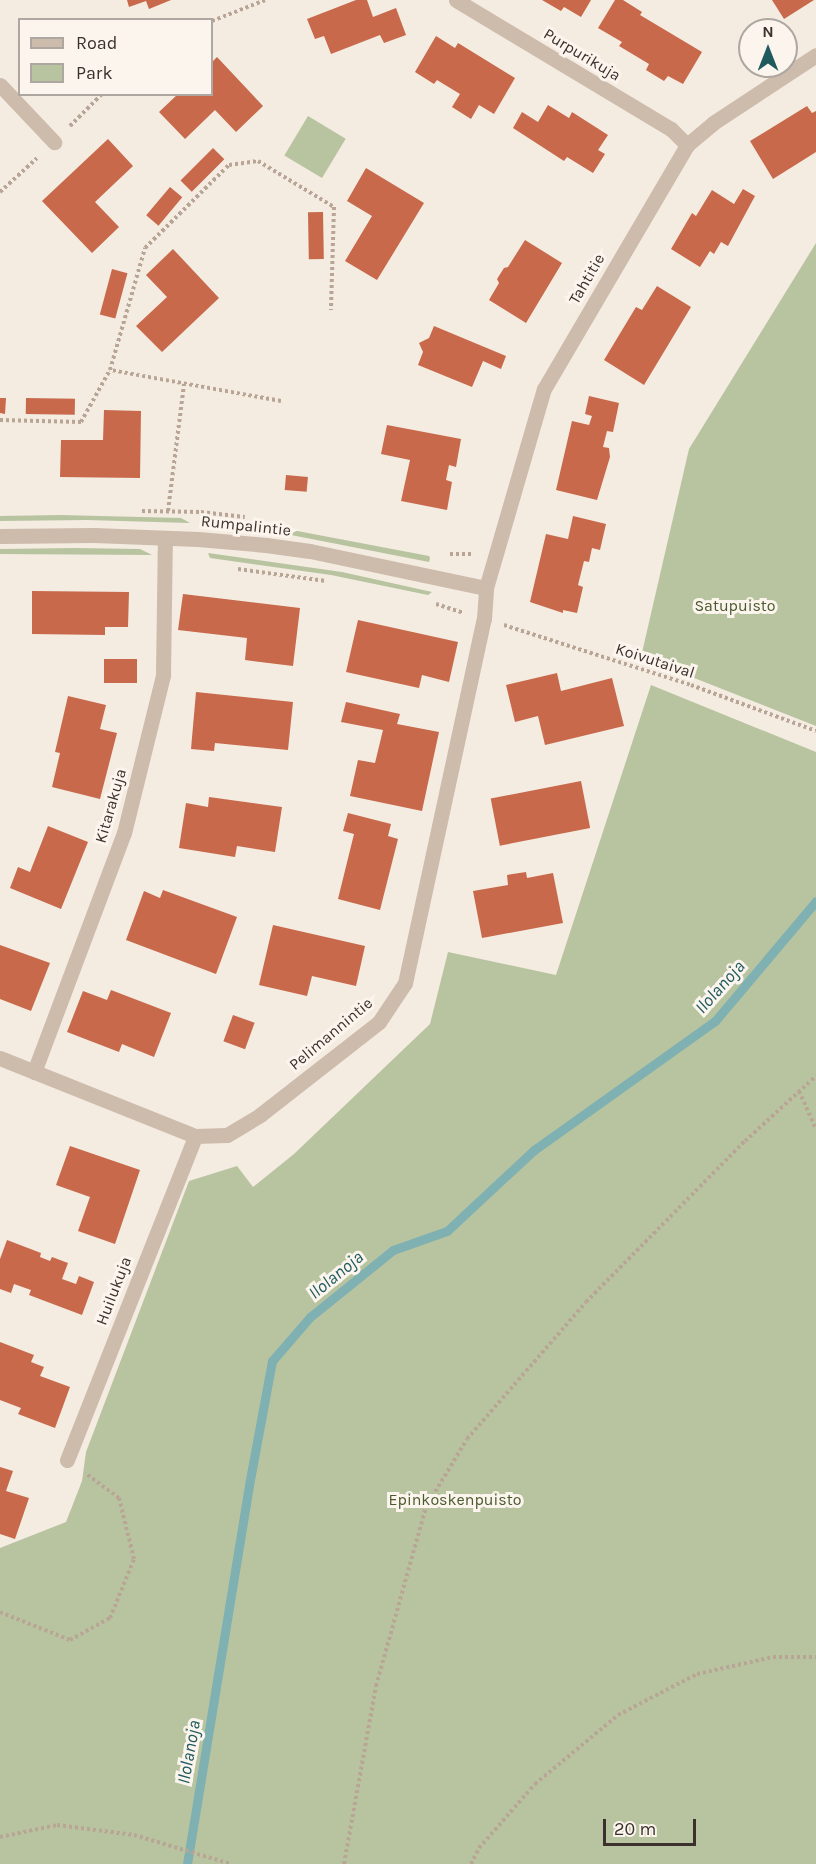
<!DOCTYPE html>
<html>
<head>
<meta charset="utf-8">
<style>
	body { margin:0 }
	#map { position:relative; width:816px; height:1864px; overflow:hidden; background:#f4ebe1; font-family:Karla,sans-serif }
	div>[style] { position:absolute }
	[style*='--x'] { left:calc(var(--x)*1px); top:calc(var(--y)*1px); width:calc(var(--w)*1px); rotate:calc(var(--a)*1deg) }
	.green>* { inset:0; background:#b8c4a0; transform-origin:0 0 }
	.stream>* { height:9px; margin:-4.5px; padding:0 4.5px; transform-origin:4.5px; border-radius:4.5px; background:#7fb0b2 }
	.building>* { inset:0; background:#c8694b; transform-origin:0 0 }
	.path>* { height:4px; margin-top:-2px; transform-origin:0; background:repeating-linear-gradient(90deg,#b9a596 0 3px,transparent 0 6px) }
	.minor>* { height:15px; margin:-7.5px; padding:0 7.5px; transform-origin:7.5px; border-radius:7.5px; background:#cdbbac }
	span { translate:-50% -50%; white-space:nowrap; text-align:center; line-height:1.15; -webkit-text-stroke:6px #fbf5ee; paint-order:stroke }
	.street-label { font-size:16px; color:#3b302b }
	.park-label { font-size:16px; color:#4a5a2e }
	.water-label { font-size:18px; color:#1f5a5e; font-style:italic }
	.legend { position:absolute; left:18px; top:18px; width:195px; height:78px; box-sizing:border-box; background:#fbf5ee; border:2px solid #aea6a0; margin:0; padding:8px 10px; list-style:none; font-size:18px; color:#3b302b }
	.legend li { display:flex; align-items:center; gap:12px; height:30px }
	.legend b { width:30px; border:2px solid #aea6a0 }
	.north { position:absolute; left:738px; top:18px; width:60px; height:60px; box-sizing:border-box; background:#fbf5ee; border:2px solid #aea6a0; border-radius:50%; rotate:0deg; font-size:16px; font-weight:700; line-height:24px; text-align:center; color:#3b302b }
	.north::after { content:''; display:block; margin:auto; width:21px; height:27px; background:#1f5a5e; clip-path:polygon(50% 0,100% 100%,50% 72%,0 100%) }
	.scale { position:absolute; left:603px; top:1819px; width:93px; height:27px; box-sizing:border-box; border:3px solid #3b302b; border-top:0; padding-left:8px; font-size:18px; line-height:21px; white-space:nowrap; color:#3b302b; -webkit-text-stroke:4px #fbf5ee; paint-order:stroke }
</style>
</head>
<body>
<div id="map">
	<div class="green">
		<div style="left:308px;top:116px;width:44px;height:46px;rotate:31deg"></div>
		<div style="clip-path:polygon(816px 243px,816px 726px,641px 657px,689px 449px)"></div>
		<div style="clip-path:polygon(60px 515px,181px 518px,190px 523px,87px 520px,0 521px,0 516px)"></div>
		<div style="clip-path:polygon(292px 530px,429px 556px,430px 558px,429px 562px,286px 534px)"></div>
		<div style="clip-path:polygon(74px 548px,140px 549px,152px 555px,0 554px,0 549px)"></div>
		<div style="clip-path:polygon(208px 553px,342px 572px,432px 592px,428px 595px,331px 575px,210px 558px)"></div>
		<div style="clip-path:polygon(651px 685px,816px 752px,816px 1864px,0 1864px,0 1548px,66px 1522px,82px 1481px,86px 1452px,189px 1181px,237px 1166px,253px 1187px,294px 1154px,430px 1024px,448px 952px,556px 975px)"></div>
	</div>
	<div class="stream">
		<div style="--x:187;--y:1864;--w:384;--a:-80.7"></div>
		<div style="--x:249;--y:1485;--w:126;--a:-79.5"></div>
		<div style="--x:272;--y:1361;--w:58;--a:-49.2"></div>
		<div style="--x:310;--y:1317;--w:107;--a:-38.9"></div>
		<div style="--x:393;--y:1250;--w:57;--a:-19.4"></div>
		<div style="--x:447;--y:1231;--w:119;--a:-43"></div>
		<div style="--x:534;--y:1150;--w:222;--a:-35.5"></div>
		<div style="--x:715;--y:1021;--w:157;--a:-49.9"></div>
	</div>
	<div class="building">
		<div style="clip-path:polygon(127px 0,171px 0,149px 9px,146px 1px,129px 7px)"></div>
		<div style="clip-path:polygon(356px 0,367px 0,373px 17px,396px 8px,406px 35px,384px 43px,380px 35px,331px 54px,324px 36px,315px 39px,307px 19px)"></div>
		<div style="clip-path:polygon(542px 0,591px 0,581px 17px,564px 7px,561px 11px)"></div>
		<div style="clip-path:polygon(615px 0,623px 0,642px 12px,640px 15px,702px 52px,683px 84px,668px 76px,664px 81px,646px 70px,649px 64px,619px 46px,622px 42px,598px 28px)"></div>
		<div style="clip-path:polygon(772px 0,814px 0,784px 19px)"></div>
		<div style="clip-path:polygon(436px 36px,455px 48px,458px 43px,515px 78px,494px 114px,479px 105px,471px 119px,452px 107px,460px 94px,437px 80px,434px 84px,415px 72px)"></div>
		<div style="clip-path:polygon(217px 57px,263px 106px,236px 132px,215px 110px,185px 139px,159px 112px,178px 94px,212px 94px,212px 62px)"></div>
		<div style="clip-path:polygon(548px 105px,569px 118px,572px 112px,608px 135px,598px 150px,605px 154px,593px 173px,567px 157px,564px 161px,513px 128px,522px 112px,538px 122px)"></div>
		<div style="clip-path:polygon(807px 106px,812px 113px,816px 111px,816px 152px,773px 179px,750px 141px)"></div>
		<div style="clip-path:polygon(108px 139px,133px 166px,95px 202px,119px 227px,92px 253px,42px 201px)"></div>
		<div style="left:213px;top:148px;width:16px;height:46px;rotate:45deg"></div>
		<div style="clip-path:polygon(366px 168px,424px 203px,377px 280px,345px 261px,372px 216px,347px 201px)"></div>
		<div style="left:170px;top:187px;width:16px;height:37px;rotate:40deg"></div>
		<div style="clip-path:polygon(743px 189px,755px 196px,728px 246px,721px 242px,714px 254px,710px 251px,700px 267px,671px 249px,692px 213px,696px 216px,712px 190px,734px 204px)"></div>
		<div style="left:323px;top:212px;width:47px;height:15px;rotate:89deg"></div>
		<div style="clip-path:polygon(525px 240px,562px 263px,526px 323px,489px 300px,499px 283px,497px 279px,504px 268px,508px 267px)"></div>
		<div style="clip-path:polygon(173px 249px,219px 298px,162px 352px,136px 326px,167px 297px,146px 275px)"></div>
		<div style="left:112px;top:269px;width:16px;height:47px;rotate:15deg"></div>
		<div style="clip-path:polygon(657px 286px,691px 307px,644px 385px,604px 360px,636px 307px,642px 310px)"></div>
		<div style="clip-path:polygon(434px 326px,506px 356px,501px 369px,483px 361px,472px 387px,418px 365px,423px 352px,419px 343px,429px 338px)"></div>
		<div style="clip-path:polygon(589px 396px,619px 403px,613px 432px,607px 431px,603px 447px,609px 448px,610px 457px,597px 500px,556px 490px,572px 421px,589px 425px,592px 416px,585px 414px)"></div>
		<div style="clip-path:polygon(0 398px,6px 398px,5px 414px,0 413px)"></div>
		<div style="left:26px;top:398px;width:49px;height:16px;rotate:1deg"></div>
		<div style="clip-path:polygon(104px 410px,141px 411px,140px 478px,60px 477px,61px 440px,103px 440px)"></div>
		<div style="clip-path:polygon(387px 425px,461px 439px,456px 467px,449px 465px,446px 480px,452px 482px,447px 510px,401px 501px,410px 460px,381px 454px)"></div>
		<div style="left:286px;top:475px;width:22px;height:15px;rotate:5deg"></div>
		<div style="clip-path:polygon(573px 516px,606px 524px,600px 550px,592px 548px,589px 562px,584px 561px,578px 585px,583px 587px,577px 613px,563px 610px,563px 613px,530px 602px,546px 534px,568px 539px)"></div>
		<div style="clip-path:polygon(32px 591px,129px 592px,128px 627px,105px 627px,105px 635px,32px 634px)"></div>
		<div style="clip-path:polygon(183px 594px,300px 608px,293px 666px,245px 660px,247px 638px,178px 630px)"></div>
		<div style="clip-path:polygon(358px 620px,458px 642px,449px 682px,422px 675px,419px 688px,346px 672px)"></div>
		<div style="left:104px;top:659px;width:33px;height:24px"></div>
		<div style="clip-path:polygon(557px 673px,561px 691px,612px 678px,624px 726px,545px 745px,538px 716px,515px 722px,506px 685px)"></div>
		<div style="clip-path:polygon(196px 692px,293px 702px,288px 750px,215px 743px,214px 751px,191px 749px)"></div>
		<div style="clip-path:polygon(68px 696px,106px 705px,100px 729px,117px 733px,100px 799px,52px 787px,60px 753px,55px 752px)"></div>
		<div style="clip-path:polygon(346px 702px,400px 714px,397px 724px,439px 732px,422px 811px,350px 796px,358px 760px,375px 763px,383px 730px,341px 722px)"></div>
		<div style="left:581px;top:781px;width:48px;height:92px;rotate:79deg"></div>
		<div style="clip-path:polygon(209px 797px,282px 807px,275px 852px,237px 846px,235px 857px,179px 848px,186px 803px,208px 807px)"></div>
		<div style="clip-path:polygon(348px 813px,391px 824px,388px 836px,398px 839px,380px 910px,338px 899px,354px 834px,343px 831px)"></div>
		<div style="clip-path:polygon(48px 826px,88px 842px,61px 909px,10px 888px,18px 867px,30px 872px)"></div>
		<div style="clip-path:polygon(526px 872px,527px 878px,553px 873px,563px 923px,482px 938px,473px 891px,508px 885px,507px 875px)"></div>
		<div style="clip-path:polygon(163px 890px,237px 917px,216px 974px,126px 940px,144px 891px,160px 898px)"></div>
		<div style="clip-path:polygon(273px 925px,365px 946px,356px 986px,312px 976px,307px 996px,259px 985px)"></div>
		<div style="clip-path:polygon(0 945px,50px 963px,31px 1011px,0 999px)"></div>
		<div style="clip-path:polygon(111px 990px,171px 1013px,154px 1057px,122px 1044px,119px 1052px,67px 1032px,83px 991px,107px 1000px)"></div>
		<div style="left:233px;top:1015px;width:23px;height:28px;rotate:20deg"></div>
		<div style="clip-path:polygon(70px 1146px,140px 1170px,115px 1244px,78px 1231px,90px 1197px,56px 1185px)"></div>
		<div style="clip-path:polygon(7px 1240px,41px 1253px,40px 1257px,50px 1261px,52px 1257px,68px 1263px,62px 1279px,76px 1284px,79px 1276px,94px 1282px,82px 1315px,29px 1295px,31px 1290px,14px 1284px,11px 1293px,0 1289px,0 1259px)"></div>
		<div style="clip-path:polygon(0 1342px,34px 1355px,31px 1362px,44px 1367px,40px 1376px,70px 1387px,55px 1428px,18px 1414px,21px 1408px,0 1400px)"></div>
		<div style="clip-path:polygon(0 1467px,13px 1471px,6px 1491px,29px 1498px,15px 1539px,0 1534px)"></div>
	</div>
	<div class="path">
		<div style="--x:212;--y:21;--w:57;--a:-21.6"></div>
		<div style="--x:70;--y:126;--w:45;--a:-45"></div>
		<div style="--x:0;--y:192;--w:50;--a:-42.6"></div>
		<div style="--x:281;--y:401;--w:174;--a:-169.7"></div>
		<div style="--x:110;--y:370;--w:127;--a:-74"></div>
		<div style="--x:145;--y:248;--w:118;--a:-44.7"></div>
		<div style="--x:229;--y:165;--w:29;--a:-8"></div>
		<div style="--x:258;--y:161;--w:89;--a:31.2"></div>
		<div style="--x:334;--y:207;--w:103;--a:91.7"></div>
		<div style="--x:0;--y:420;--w:81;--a:1.4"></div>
		<div style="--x:81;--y:422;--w:60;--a:-60.9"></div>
		<div style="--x:142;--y:511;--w:59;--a:1"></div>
		<div style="--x:201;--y:512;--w:44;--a:6.5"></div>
		<div style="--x:168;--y:511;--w:128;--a:-82.8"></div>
		<div style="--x:450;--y:554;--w:22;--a:0"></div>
		<div style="--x:238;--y:569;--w:89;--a:7.8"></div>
		<div style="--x:436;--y:604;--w:28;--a:18"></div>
		<div style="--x:504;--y:625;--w:196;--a:17.8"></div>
		<div style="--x:691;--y:685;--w:133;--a:20.2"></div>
		<div style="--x:799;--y:1091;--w:42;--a:65.9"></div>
		<div style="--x:0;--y:1612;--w:75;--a:21.8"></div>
		<div style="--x:70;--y:1640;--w:46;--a:-28.8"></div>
		<div style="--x:110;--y:1618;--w:64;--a:-67.9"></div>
		<div style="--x:134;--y:1559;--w:63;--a:-103.8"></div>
		<div style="--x:119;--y:1498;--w:42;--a:-143.7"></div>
		<div style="--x:0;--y:1837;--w:58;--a:-11.9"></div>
		<div style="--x:57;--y:1825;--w:78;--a:7.4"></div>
		<div style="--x:134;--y:1835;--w:101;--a:16.6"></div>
		<div style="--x:344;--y:1864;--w:181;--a:-79.8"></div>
		<div style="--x:376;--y:1686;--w:186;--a:-74.4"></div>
		<div style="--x:426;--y:1507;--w:79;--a:-58.9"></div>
		<div style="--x:467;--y:1439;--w:181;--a:-49"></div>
		<div style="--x:586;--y:1302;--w:226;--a:-45.4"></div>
		<div style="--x:745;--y:1141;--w:96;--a:-42.5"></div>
		<div style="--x:471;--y:1864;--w:18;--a:-63"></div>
		<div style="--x:479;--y:1848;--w:85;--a:-48.8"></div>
		<div style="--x:535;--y:1784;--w:108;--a:-39.7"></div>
		<div style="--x:618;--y:1715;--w:89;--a:-27.4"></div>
		<div style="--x:697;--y:1674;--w:78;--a:-12.6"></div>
		<div style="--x:773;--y:1657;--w:43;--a:0"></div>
	</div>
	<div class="minor">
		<div style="--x:456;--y:0;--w:251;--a:31"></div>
		<div style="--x:671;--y:129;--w:23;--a:45"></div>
		<div style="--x:0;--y:85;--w:79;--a:46.5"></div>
		<div style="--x:0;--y:536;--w:94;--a:-0.6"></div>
		<div style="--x:94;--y:535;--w:104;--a:2.2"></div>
		<div style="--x:198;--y:539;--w:68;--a:5"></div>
		<div style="--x:266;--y:545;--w:44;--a:7.8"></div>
		<div style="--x:310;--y:551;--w:180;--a:11.9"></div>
		<div style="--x:0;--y:1058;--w:210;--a:21.8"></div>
		<div style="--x:195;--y:1136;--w:32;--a:-2"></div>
		<div style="--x:227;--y:1135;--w:39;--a:-31"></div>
		<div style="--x:260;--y:1115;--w:151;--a:-38"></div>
		<div style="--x:379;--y:1022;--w:47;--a:-56.3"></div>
		<div style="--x:405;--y:983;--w:372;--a:-77.8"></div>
		<div style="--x:484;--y:619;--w:31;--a:-86"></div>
		<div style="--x:486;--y:588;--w:207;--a:-73.8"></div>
		<div style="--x:544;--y:389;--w:283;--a:-59.6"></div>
		<div style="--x:687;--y:145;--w:34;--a:-40"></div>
		<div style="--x:713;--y:123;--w:123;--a:-33.4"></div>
		<div style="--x:34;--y:1072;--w:255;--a:-69.4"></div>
		<div style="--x:124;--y:833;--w:163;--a:-76.1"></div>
		<div style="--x:163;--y:675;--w:137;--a:-89.2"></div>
		<div style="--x:67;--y:1460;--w:348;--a:-68.4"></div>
	</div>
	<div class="street-label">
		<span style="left:582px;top:55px;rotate:31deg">Purpurikuja</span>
		<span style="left:587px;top:279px;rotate:-60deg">Tahtitie</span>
		<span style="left:246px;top:526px;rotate:6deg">Rumpalintie</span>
		<span style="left:655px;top:661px;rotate:18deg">Koivutaival</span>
		<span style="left:111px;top:806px;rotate:-74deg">Kitarakuja</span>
		<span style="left:331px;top:1034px;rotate:-40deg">Pelimannintie</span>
		<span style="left:114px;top:1291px;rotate:-69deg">Huilukuja</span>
	</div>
	<div class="park-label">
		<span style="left:735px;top:606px">Satupuisto</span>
		<span style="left:455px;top:1500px">Epinkoskenpuisto</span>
	</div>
	<div class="water-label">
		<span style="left:720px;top:987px;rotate:-48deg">Ilolanoja</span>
		<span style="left:336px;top:1275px;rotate:-39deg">Ilolanoja</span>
		<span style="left:189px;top:1752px;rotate:-80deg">Ilolanoja</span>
	</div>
	<ul class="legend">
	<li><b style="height:8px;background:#cdbbac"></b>Road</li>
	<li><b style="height:16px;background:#b8c4a0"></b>Park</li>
	</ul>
	<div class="north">N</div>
	<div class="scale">20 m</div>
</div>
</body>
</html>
